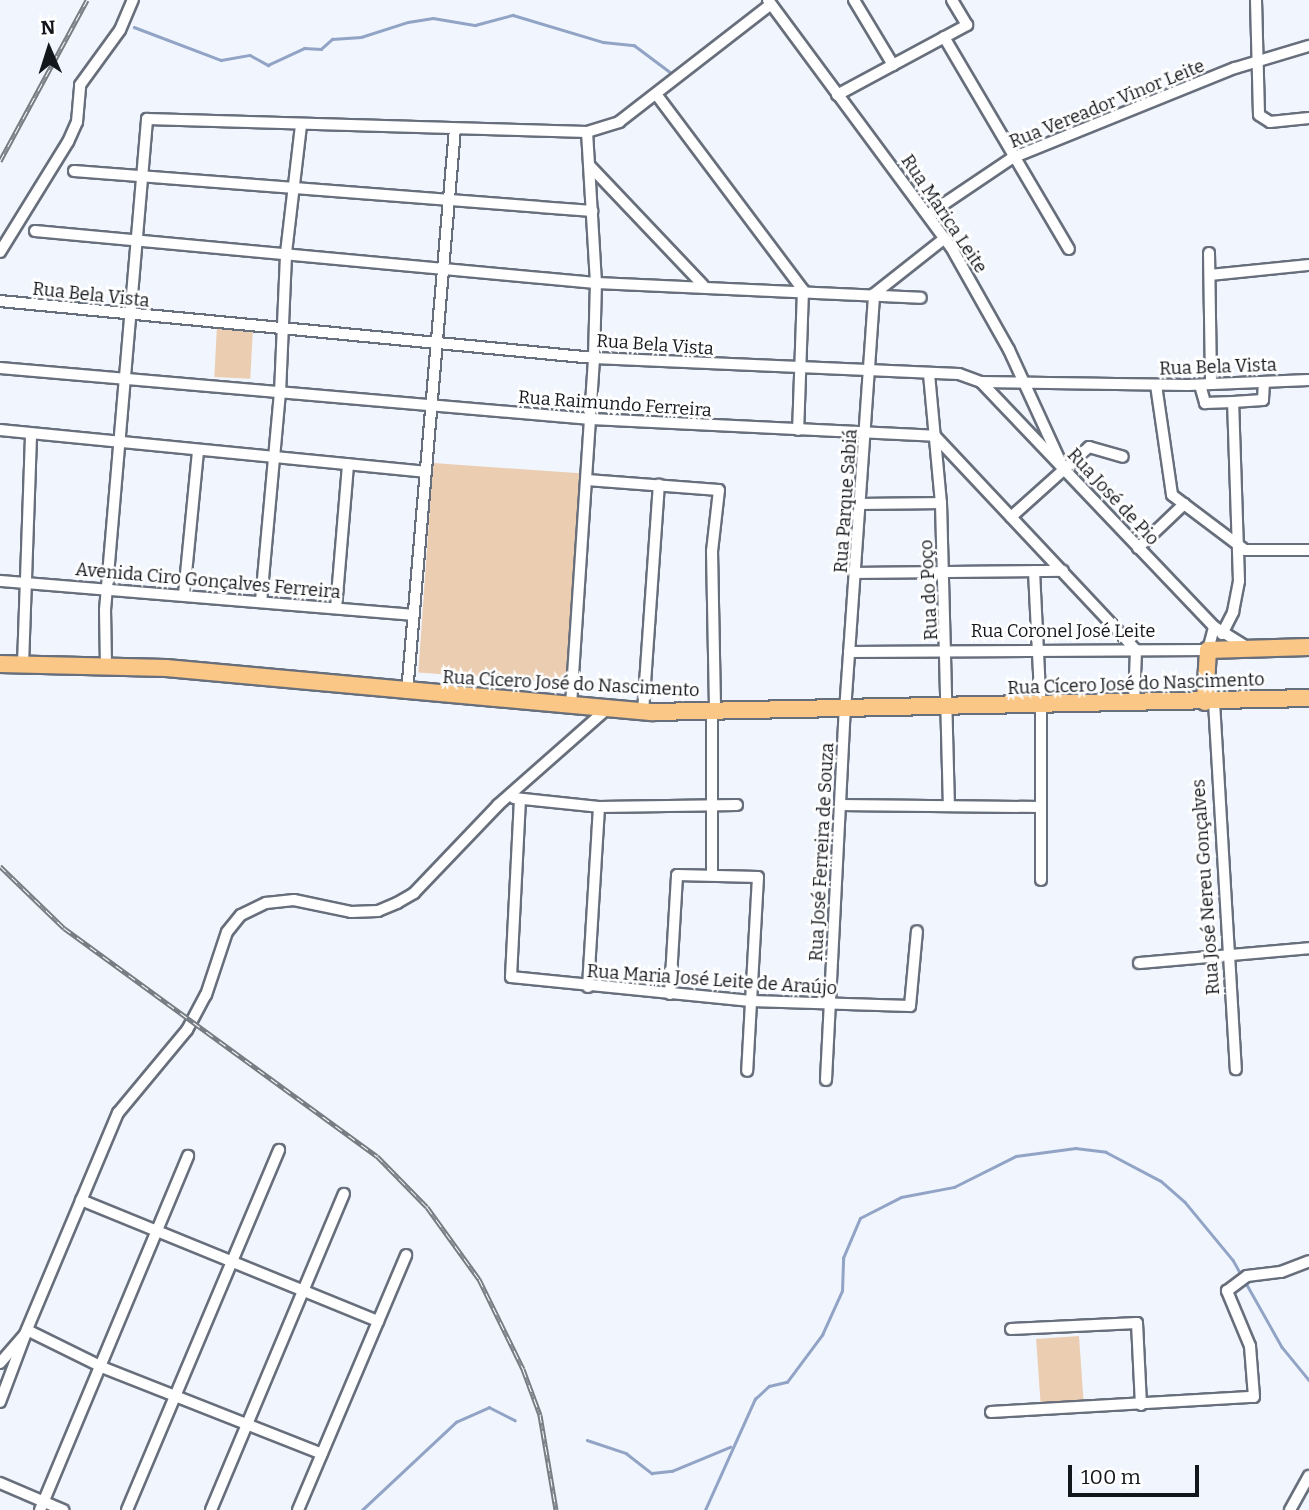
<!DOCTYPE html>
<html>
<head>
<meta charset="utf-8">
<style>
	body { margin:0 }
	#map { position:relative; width:1309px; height:1510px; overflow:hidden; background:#f0f5fe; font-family:Bitter,serif }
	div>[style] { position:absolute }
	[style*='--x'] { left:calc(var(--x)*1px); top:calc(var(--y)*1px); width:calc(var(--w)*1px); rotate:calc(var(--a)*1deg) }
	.green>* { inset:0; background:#ebcdb1; transform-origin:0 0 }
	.stream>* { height:2.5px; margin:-1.25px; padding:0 1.25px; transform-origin:1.25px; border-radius:1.25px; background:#92a4c5 }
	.roads { filter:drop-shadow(2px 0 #686f7c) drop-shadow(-2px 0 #686f7c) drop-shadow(0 2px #686f7c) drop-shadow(0 -2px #686f7c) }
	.street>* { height:10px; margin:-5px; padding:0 5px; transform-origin:5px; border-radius:5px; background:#fff }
	.primary>* { height:16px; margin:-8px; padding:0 8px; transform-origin:8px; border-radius:8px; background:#fbc787 }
	.rail>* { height:5px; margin-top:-2.5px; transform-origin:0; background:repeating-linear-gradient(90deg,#fff 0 8px,#787c83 0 16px); box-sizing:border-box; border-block:2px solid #787c83 }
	span { translate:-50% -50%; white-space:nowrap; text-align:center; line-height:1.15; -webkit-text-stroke:5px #fff; paint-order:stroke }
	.street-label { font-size:18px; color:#13161b }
	.north { position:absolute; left:14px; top:14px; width:70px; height:70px; -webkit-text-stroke:5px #fff; paint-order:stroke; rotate:357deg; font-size:19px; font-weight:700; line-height:28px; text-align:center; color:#13161b }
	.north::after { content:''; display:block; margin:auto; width:24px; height:32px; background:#13161b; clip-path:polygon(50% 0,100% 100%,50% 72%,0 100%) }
	.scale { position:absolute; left:1068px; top:1465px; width:131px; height:32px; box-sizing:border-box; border:4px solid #13161b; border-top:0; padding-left:9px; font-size:21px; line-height:24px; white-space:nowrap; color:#13161b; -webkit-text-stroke:5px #fff; paint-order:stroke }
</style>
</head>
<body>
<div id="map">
	<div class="green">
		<div style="left:217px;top:326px;width:36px;height:51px;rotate:3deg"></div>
		<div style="left:433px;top:463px;width:151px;height:210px;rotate:4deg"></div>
		<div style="left:1079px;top:1336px;width:65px;height:43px;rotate:86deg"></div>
	</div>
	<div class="stream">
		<div style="--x:134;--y:27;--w:93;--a:20.8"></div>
		<div style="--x:221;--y:60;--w:29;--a:-10"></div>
		<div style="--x:250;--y:55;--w:21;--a:29"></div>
		<div style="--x:268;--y:65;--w:40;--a:-25"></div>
		<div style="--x:304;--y:48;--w:17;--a:3"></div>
		<div style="--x:321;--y:49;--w:15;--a:-42"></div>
		<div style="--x:332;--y:39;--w:29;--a:-4"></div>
		<div style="--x:361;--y:37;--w:49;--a:-17.7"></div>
		<div style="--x:408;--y:22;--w:25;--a:-9"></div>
		<div style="--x:433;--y:18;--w:43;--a:9.5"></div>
		<div style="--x:475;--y:25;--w:39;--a:-15"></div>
		<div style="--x:513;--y:15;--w:94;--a:16.7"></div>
		<div style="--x:603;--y:42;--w:31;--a:6"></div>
		<div style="--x:634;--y:45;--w:45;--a:36.9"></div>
		<div style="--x:587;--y:1440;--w:41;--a:18.4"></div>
		<div style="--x:626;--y:1453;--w:33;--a:38"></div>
		<div style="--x:652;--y:1473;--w:20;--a:-6"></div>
		<div style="--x:672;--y:1471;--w:63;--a:-22.5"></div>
		<div style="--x:362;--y:1510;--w:129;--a:-43.1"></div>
		<div style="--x:456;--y:1422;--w:36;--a:-24"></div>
		<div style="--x:489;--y:1407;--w:29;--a:27"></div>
		<div style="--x:705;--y:1510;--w:122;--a:-65.8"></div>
		<div style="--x:755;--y:1399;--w:19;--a:-43"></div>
		<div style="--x:769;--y:1386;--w:18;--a:-13"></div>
		<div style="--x:787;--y:1382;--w:59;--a:-53.3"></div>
		<div style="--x:822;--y:1335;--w:48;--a:-65.6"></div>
		<div style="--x:842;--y:1291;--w:33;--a:-88"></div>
		<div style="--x:843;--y:1258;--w:43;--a:-67"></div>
		<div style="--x:860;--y:1218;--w:46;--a:-27.1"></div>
		<div style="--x:901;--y:1197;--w:54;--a:-10.7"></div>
		<div style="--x:954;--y:1187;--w:69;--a:-26.6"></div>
		<div style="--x:1016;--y:1156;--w:60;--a:-7.7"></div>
		<div style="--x:1075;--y:1148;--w:31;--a:7"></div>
		<div style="--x:1106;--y:1152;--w:62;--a:27.8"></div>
		<div style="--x:1161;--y:1181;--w:32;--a:41"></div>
		<div style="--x:1185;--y:1202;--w:75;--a:50.4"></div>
		<div style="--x:1233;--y:1260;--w:100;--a:60.6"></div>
		<div style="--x:1282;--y:1347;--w:43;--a:50.7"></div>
	</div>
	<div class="roads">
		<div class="street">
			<div style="--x:768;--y:0;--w:307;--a:53.5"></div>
			<div style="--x:951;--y:247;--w:118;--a:60.6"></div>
			<div style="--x:1009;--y:350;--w:127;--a:65.3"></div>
			<div style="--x:854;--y:0;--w:76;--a:59"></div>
			<div style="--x:1256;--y:0;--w:115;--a:88.5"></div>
			<div style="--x:1259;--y:115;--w:13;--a:32"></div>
			<div style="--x:1270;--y:122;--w:39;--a:-6"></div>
			<div style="--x:944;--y:37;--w:246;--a:59.5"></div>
			<div style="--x:656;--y:94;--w:245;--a:53.1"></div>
			<div style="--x:803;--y:290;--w:140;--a:92"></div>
			<div style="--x:837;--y:95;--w:148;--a:-28.3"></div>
			<div style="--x:967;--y:25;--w:29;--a:-121"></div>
			<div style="--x:589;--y:165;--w:166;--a:46.5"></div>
			<div style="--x:74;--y:171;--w:520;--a:4.42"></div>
			<div style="--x:929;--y:214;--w:100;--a:-34"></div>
			<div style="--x:1012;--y:158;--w:240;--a:-22"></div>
			<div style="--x:1235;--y:68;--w:77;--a:-16.6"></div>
			<div style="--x:35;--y:231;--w:563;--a:5.3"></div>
			<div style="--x:596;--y:283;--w:325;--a:2.6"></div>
			<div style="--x:0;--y:252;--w:129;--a:-58.3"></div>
			<div style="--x:68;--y:142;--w:22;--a:-66"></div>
			<div style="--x:77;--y:122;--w:37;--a:-85"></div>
			<div style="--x:80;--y:85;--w:68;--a:-54"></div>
			<div style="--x:120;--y:30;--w:33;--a:-67"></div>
			<div style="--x:1209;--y:253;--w:131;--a:89.1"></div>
			<div style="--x:1210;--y:275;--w:100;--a:-5.8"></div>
			<div style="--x:874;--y:294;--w:90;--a:-38.3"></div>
			<div style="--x:0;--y:301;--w:597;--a:5.48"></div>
			<div style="--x:594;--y:358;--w:365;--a:2.5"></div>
			<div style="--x:959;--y:374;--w:23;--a:20"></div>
			<div style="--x:981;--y:382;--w:207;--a:0.8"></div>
			<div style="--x:1188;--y:385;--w:121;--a:-2.4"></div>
			<div style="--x:0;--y:368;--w:593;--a:4.93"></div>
			<div style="--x:591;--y:419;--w:344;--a:2.8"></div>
			<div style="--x:935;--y:436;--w:294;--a:46.8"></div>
			<div style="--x:1136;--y:650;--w:55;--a:92.1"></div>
			<div style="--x:929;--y:374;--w:130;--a:84.7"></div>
			<div style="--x:941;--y:503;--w:303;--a:88.5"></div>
			<div style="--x:981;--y:382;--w:337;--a:46.4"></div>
			<div style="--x:1213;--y:626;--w:36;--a:32"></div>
			<div style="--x:1156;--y:385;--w:111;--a:81.7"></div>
			<div style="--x:1172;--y:495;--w:91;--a:37"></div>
			<div style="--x:1245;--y:550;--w:64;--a:0"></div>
			<div style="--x:1200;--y:385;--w:19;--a:74"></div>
			<div style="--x:1205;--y:403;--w:28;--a:-2"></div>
			<div style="--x:1233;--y:402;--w:30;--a:-4"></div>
			<div style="--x:1263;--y:400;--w:18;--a:-87"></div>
			<div style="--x:0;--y:430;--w:427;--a:5.6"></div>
			<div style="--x:587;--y:480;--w:132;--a:4.3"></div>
			<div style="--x:719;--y:490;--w:61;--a:96.5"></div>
			<div style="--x:712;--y:551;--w:161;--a:88.9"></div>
			<div style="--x:862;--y:504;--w:79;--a:-0.7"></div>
			<div style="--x:1011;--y:517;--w:105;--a:-41.9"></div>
			<div style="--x:1089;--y:447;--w:35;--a:16"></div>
			<div style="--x:1138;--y:548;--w:64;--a:-43.7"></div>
			<div style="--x:1034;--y:571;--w:142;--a:87.2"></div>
			<div style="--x:1041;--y:713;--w:167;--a:90"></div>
			<div style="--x:856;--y:573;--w:207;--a:-0.6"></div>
			<div style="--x:0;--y:581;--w:414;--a:4.7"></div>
			<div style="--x:184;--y:594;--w:144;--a:-84.4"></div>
			<div style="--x:261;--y:601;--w:209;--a:-84.8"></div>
			<div style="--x:280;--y:393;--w:140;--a:-87.5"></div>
			<div style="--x:286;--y:253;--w:128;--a:-83.3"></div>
			<div style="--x:336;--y:608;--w:144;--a:-85.2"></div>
			<div style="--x:1222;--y:634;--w:25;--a:-63"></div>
			<div style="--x:1233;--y:612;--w:32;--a:-79"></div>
			<div style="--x:1239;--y:581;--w:179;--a:-91.9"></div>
			<div style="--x:849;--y:652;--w:359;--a:-0.3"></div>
			<div style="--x:1208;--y:650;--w:24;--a:-75"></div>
			<div style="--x:23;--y:665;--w:231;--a:-88"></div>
			<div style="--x:106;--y:666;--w:56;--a:-91"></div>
			<div style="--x:105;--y:610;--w:493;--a:-85.1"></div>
			<div style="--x:147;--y:119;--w:440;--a:1.7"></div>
			<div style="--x:587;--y:132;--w:34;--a:-17"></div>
			<div style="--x:619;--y:122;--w:192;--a:-37.8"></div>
			<div style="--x:407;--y:693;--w:566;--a:-85.14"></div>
			<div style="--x:1214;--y:702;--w:368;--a:86.6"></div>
			<div style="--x:571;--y:705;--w:348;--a:-86.2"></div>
			<div style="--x:594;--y:358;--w:75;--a:-88.5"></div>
			<div style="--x:596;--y:283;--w:151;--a:-93.4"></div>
			<div style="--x:643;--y:712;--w:228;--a:-86"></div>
			<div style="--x:514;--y:798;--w:85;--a:6"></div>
			<div style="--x:599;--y:807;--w:138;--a:-0.8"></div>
			<div style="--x:520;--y:799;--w:178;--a:92.9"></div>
			<div style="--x:511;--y:977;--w:241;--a:5.7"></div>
			<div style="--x:751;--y:1001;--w:159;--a:1.8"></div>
			<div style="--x:910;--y:1006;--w:75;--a:-84.7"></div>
			<div style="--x:840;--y:805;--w:201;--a:0.6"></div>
			<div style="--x:712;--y:875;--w:163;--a:-90"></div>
			<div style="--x:1139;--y:963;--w:171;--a:-5"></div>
			<div style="--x:588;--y:987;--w:180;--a:-86.5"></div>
			<div style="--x:670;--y:994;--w:119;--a:-86.6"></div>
			<div style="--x:677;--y:875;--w:81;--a:1.4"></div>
			<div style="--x:758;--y:877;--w:194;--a:93.2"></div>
			<div style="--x:826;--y:1080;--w:369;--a:-87.1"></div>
			<div style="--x:845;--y:711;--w:418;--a:-86"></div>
			<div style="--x:81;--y:1200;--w:321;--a:22.2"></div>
			<div style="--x:1011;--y:1329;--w:126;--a:-2.7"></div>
			<div style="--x:1137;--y:1323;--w:82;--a:87.2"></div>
			<div style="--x:0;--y:1363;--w:38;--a:-49"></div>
			<div style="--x:25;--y:1334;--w:240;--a:-67.2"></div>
			<div style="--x:118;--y:1113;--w:108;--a:-50.3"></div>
			<div style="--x:187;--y:1030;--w:40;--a:-62"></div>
			<div style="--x:206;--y:995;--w:66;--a:-71.6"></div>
			<div style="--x:227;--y:932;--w:22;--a:-51"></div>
			<div style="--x:241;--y:915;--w:28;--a:-26"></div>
			<div style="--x:266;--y:903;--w:28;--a:-6"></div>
			<div style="--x:294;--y:900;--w:58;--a:11.9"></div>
			<div style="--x:351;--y:912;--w:27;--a:-2"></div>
			<div style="--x:378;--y:911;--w:21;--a:-23"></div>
			<div style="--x:397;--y:903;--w:20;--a:-30"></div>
			<div style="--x:414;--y:893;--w:122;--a:-46.3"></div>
			<div style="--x:498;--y:805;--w:145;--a:-41.4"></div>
			<div style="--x:0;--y:1402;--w:77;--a:-69.4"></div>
			<div style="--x:27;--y:1330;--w:86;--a:26.3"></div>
			<div style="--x:104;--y:1368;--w:234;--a:21.5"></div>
			<div style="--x:991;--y:1412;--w:263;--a:-3.3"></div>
			<div style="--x:1254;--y:1397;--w:51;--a:-94.5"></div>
			<div style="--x:1250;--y:1346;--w:60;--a:-112.7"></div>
			<div style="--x:1227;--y:1291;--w:25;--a:-37"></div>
			<div style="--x:1247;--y:1276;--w:34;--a:-7"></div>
			<div style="--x:1281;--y:1272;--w:30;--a:-21"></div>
			<div style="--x:0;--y:1483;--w:69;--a:23.2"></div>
			<div style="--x:40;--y:1510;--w:384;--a:-67.3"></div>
			<div style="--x:127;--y:1510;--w:391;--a:-67.1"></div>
			<div style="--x:211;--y:1510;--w:343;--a:-67.2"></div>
			<div style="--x:298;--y:1510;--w:277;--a:-67"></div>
			<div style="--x:1290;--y:1510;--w:39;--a:-61"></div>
		</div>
		<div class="primary">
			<div style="--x:0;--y:664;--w:166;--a:1.4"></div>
			<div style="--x:166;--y:668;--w:489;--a:5.2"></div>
			<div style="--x:653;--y:712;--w:656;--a:-1.22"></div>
			<div style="--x:1205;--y:702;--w:52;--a:-86.7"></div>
			<div style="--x:1208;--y:650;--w:101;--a:-1.7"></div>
		</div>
	</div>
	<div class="rail">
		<div style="--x:0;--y:161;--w:183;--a:-61.6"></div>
		<div style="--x:0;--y:866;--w:89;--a:44.1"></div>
		<div style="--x:64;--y:928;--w:387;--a:36.1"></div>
		<div style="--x:377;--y:1156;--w:71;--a:45.6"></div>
		<div style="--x:427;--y:1207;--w:89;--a:54.2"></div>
		<div style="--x:479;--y:1279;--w:100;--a:63.9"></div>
		<div style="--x:523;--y:1369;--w:49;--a:69.7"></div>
		<div style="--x:540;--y:1415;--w:96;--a:80.4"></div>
	</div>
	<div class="street-label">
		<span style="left:1107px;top:104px;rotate:-22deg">Rua Vereador Vinor Leite</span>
		<span style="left:944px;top:214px;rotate:56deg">Rua Marica Leite</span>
		<span style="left:91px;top:295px;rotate:6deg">Rua Bela Vista</span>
		<span style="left:655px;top:345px;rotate:4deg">Rua Bela Vista</span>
		<span style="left:1218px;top:367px;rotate:-2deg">Rua Bela Vista</span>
		<span style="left:615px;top:404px;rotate:4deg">Rua Raimundo Ferreira</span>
		<span style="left:1113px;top:497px;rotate:47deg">Rua José de Pio</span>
		<span style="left:846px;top:501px;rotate:-86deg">Rua Parque Sabiá</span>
		<span style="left:208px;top:581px;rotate:5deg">Avenida Ciro Gonçalves Ferreira</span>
		<span style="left:929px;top:590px;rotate:-93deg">Rua do Poço</span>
		<span style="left:1063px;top:631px">Rua Coronel José Leite</span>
		<span style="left:571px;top:684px;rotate:3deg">Rua Cícero José do Nascimento</span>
		<span style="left:1136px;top:684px;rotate:-2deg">Rua Cícero José do Nascimento</span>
		<span style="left:822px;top:852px;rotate:-87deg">Rua José Ferreira de Souza</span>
		<span style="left:1206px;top:887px;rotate:-94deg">Rua José Nereu Gonçalves</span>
		<span style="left:712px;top:980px;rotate:4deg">Rua Maria José Leite de Araújo</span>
	</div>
	<div class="north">N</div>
	<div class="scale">100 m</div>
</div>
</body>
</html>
